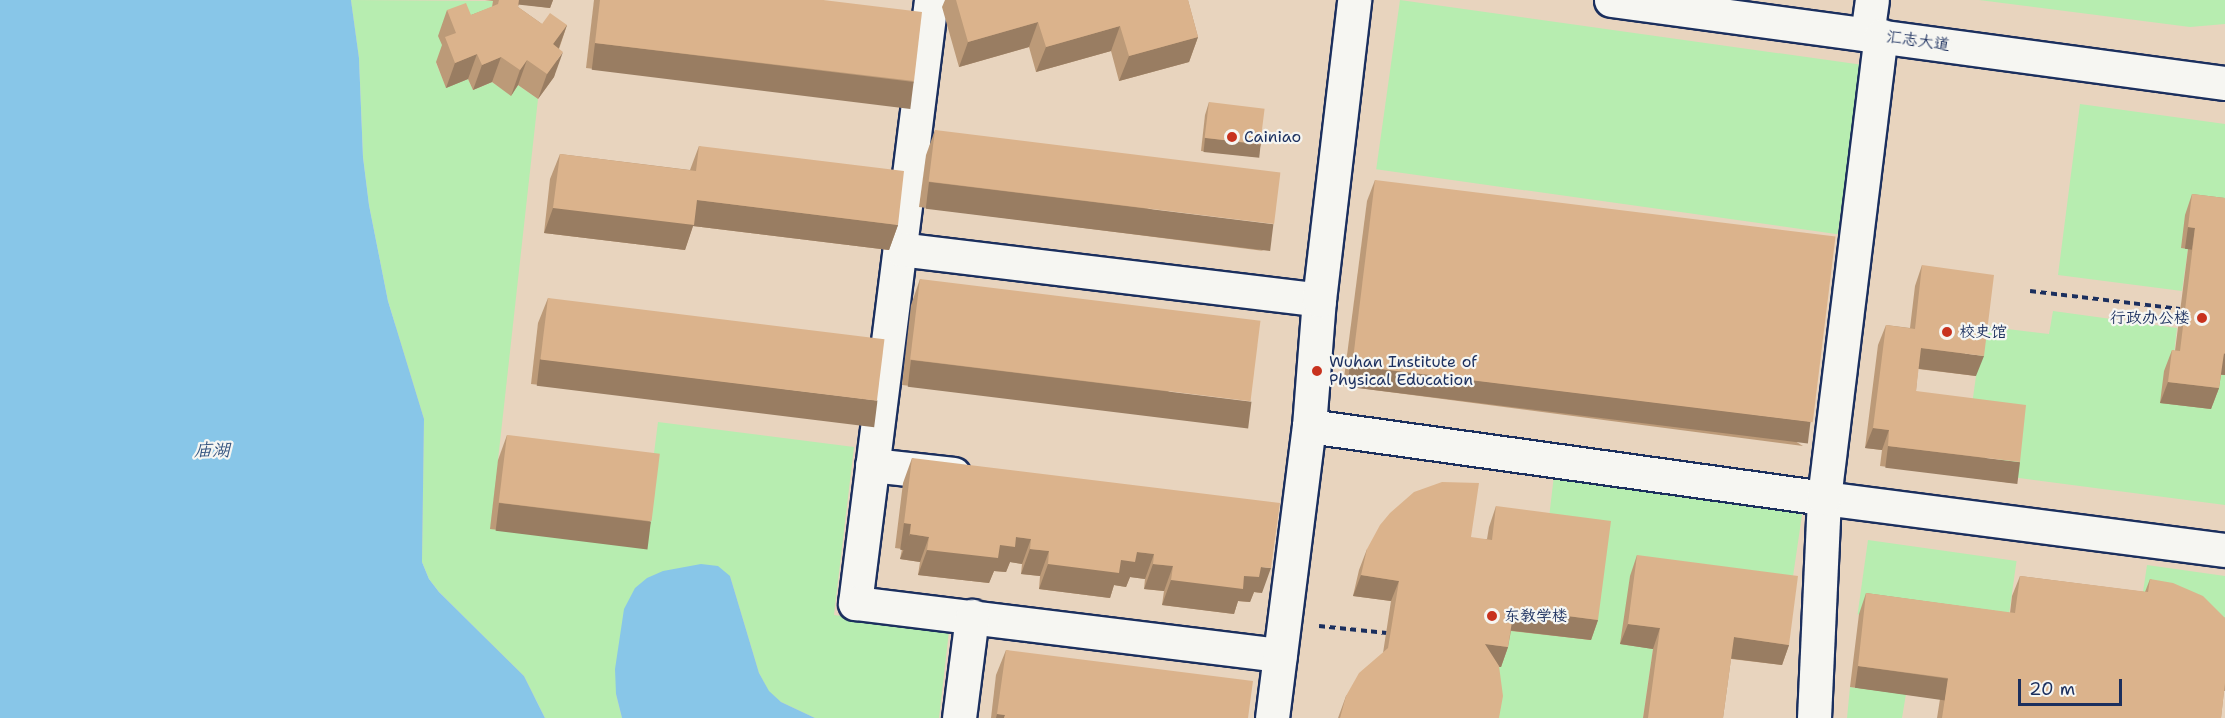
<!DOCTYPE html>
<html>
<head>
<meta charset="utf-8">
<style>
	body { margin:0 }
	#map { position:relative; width:2225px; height:718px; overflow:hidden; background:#eee2d3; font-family:"Shantell Sans","LXGW WenKai TC",sans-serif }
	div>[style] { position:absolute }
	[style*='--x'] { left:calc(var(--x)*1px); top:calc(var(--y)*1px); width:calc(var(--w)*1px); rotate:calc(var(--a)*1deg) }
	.built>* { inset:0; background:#e8d4be }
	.green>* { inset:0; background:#b7edb0; transform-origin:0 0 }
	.water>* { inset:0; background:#88c6e8 }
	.path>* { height:4px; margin-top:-2px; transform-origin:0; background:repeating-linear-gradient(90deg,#1b2f5e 0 6px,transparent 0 10.5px) }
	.roads { filter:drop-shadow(2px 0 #1b2f5e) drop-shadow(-2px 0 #1b2f5e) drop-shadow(0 2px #1b2f5e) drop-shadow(0 -2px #1b2f5e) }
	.minor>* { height:33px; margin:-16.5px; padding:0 16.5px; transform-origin:16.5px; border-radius:16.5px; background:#f6f6f2 }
	.wall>* { inset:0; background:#bc9a78 }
	.shaded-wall>* { inset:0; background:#997d62; transform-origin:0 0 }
	.building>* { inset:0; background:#dbb38c; transform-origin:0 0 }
	.dots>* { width:16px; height:16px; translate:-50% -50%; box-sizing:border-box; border:3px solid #f6f6f2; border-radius:50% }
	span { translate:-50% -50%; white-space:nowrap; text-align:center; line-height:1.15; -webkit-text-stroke:4.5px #f6f6f2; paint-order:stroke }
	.street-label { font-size:16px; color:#1b2f5e }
	.poi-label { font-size:16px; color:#1b2f5e }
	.left { translate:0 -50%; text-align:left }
	.right { translate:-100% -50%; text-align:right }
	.water-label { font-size:18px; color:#365580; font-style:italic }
	.scale { position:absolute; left:2018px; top:679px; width:104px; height:27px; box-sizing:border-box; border:3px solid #1b2f5e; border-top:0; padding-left:8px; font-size:18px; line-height:21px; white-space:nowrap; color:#1b2f5e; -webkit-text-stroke:4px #f6f6f2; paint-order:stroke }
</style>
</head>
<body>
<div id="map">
	<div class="built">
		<div style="clip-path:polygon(351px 0,2225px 0,2225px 718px,545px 718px,537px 700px,422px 562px,422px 520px)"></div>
	</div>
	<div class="green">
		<div style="clip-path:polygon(351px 0,493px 1px,489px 29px,447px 58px,436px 63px,446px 87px,468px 79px,473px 90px,492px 82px,511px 95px,518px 85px,538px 99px,498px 460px,642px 547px,658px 422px,854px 447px,834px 615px,949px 631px,939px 718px,815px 718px,781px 702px,769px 692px,759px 673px,730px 576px,616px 694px,622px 718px,545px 718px,524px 676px,439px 592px,429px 579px,422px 562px,424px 419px,388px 301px,369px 205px,363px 157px,359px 58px)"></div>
		<div style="left:1400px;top:0;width:466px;height:171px;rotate:8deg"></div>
		<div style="clip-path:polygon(1979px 0,2225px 0,2225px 24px,2190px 27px)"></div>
		<div style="clip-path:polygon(2080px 104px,2225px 124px,2225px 220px,2188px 249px,2182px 291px,2058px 275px)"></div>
		<div style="clip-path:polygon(2053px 311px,2177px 328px,2172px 372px,2225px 375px,2225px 505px,2012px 477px,1970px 419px,1983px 326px,2049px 334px)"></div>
		<div style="clip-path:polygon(1554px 475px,1803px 508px,1790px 597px,1653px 649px,1643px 718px,1496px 718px,1477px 664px,1506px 630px,1591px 640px,1547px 535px)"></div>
		<div style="left:1868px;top:540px;width:150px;height:75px;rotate:8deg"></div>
		<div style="clip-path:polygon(2147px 565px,2225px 576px,2225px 654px,2142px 599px)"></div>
		<div style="clip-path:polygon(1850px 687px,1906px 694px,1902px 718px,1847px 718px)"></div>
	</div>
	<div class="water">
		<div style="clip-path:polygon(0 0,351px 0,359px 58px,363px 157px,369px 205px,388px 301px,424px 419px,422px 562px,429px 579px,439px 592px,524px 676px,545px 718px,0 718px)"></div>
		<div style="clip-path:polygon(701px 564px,718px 566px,730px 576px,759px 673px,769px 691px,781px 702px,815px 718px,622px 718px,616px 694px,615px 669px,624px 609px,635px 588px,647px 578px,663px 571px)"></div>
	</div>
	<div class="path">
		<div style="--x:2030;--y:291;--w:151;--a:6.8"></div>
		<div style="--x:1319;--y:626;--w:68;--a:5.9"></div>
	</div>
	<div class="roads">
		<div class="minor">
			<div style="--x:931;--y:0;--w:608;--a:97.18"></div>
			<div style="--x:855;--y:603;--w:428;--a:7"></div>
			<div style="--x:1611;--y:0;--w:620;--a:7.7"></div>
			<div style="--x:1867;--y:35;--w:35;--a:-82"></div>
			<div style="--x:900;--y:249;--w:422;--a:6.9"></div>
			<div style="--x:1309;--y:426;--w:520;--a:7.96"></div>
			<div style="--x:1824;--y:498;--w:404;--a:7.4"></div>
			<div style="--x:872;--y:465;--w:82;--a:6.3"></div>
			<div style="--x:959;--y:718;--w:103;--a:-82.7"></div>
			<div style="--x:1272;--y:718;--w:294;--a:-82.8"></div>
			<div style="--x:1309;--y:426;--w:126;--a:-85.5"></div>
			<div style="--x:1319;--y:300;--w:302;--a:-83.3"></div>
			<div style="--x:1814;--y:718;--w:220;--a:-87.4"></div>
			<div style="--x:1824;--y:498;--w:466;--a:-83"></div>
		</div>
	</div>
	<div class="wall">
		<div style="clip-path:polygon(485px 0,553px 0,550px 8px,519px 4px,518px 7px,542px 24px,567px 25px,559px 49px,554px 77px,538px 99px,518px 85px,511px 96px,492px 82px,473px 90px,468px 79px,446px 88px,436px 62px,442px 45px,438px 36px,447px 10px,471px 15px,492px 7px,493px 1px)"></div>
		<div style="clip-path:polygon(594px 0,823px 0,914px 81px,905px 106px,586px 68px)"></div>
		<div style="clip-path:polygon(945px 0,1188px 0,1198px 37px,1189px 62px,1119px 81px,1111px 51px,1036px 72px,1029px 47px,959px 67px,942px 7px)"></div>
		<div style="clip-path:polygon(1209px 102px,1261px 144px,1257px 157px,1201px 151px,1205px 115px)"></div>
		<div style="clip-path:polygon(935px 130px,1264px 251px,919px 207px,926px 155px)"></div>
		<div style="clip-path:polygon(699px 146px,898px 225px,889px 250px,693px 226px,685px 250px,544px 233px,550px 179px,560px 154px,690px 170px)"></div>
		<div style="clip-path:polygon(1375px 180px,1803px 446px,1343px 386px,1367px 201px)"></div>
		<div style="clip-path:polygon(2192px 194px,2225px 198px,2225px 375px,2221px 375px,2219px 388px,2211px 409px,2160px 403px,2164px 371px,2172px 350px,2175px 351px,2188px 249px,2181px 248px,2185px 215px)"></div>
		<div style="clip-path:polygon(1922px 265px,1976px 376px,1918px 369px,1916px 391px,2012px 483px,1880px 466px,1882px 450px,1865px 448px,1878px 345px,1886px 325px,1910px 328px,1915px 286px)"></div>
		<div style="clip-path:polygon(920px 279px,1243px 425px,902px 385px,911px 305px)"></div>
		<div style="clip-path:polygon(548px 298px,869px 423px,531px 384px,538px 323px)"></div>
		<div style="clip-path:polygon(507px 435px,651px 522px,642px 547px,490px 529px,498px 460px)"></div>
		<div style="clip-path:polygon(912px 458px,1262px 593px,1254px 592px,1250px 602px,1238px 601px,1234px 614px,1162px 605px,1164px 591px,1144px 589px,1145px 579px,1130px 577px,1126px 587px,1114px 585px,1110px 598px,1039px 589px,1040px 576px,1021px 574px,1022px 564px,1010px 562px,1006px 572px,994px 571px,989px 583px,918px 575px,920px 562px,900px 559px,902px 549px,895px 548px,903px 483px)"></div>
		<div style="clip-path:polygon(1496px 506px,1598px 620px,1591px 640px,1511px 631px,1508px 647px,1501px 667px,1499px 667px,1499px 718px,1338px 718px,1346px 696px,1383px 653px,1391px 601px,1353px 596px,1359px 570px,1367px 549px,1487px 539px,1489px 527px)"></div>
		<div style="clip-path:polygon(1637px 555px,1789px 645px,1782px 665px,1731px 659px,1723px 718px,1643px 718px,1653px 649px,1620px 644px,1630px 576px)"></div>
		<div style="clip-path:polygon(2020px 576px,2145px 592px,2150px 579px,2225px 618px,2225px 691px,2224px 691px,2221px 718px,1937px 718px,1940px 699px,1850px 687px,1859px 614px,1866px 593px,2010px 613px,2012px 596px)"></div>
		<div style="clip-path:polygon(1006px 650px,1248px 718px,991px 718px,996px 675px)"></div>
	</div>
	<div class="shaded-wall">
		<div style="clip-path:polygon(514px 0,553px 0,550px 8px,513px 4px)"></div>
		<div style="clip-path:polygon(1038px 22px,1029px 47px,959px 67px,968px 42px)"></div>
		<div style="clip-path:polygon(567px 25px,558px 50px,553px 44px)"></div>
		<div style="clip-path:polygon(1120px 26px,1111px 51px,1036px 72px,1046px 47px)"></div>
		<div style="clip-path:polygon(1198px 37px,1189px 62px,1119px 81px,1129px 56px)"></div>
		<div style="left:595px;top:43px;width:321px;height:27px;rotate:7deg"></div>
		<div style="clip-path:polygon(563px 52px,554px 77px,538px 99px,547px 74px)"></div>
		<div style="clip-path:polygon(477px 54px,468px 79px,446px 88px,455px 63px)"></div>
		<div style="clip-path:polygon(501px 57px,492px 82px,473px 90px,482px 65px)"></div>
		<div style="clip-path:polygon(527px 60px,518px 85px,511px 96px,520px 70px)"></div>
		<div style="left:1205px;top:138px;width:56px;height:14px;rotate:6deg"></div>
		<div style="left:929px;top:182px;width:347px;height:27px;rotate:7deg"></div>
		<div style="clip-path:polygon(697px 200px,898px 225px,889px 250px,693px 226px,685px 250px,544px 233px,553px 208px)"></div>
		<div style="left:2188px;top:227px;width:7px;height:22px;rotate:8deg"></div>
		<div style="clip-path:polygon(1921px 348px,1984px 356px,1976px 376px,1913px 368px)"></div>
		<div style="clip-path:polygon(2224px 353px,2225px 354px,2225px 375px,2216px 374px)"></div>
		<div style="left:540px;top:359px;width:340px;height:27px;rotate:7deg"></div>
		<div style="left:911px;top:360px;width:343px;height:27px;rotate:7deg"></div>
		<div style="left:1350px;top:365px;width:464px;height:22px;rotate:7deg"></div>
		<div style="clip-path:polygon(2168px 382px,2219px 388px,2211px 409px,2160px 403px)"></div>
		<div style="clip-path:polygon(1873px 428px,1889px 430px,1882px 450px,1865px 448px)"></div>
		<div style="left:1888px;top:446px;width:133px;height:22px;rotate:7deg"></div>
		<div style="left:499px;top:503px;width:153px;height:28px;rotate:7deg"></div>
		<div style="left:904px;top:523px;width:7px;height:27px;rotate:8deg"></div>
		<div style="clip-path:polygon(910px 534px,929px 537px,920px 562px,900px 559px)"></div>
		<div style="clip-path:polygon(1016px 537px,1031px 539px,1022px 564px,1010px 562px,1006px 572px,994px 571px,989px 583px,918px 575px,927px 550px,1000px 545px)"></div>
		<div style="clip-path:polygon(1030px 549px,1049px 551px,1040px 576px,1021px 574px)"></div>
		<div style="clip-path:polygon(1137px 552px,1154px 554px,1145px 579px,1130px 577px,1126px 587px,1114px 585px,1110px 598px,1039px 589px,1048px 564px,1121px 560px)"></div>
		<div style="clip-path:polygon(1153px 564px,1173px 566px,1164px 591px,1144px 589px)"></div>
		<div style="clip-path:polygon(1261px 567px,1271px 568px,1262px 593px,1254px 592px,1250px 602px,1238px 601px,1234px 614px,1162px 605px,1171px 580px,1244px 576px)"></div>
		<div style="clip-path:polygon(1361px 575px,1399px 581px,1391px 601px,1353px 596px)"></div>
		<div style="clip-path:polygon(1514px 609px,1598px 620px,1591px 640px,1506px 630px)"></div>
		<div style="clip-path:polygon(1628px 624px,1660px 628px,1653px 649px,1620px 644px)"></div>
		<div style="clip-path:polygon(1734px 637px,1789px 645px,1782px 665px,1727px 658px)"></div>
		<div style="clip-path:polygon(1485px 644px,1508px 647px,1501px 667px,1477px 664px)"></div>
		<div style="left:1858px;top:666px;width:91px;height:22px;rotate:8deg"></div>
		<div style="clip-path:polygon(997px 714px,1005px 715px,1004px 718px,996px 718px)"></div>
	</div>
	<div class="building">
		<div style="clip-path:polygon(499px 0,519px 0,518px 7px,542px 24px,550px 13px,567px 25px,553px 44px,563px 52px,547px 74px,527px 60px,520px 70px,501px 57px,482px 65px,477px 54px,455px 63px,445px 37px,456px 33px,447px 10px,466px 3px,471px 15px,498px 4px)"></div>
		<div style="clip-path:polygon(600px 0,823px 0,922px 12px,914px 81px,595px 43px)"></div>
		<div style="clip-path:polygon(956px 0,1188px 0,1198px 37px,1129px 56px,1120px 26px,1046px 47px,1038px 22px,968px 42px)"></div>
		<div style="left:1209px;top:102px;width:56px;height:36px;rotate:7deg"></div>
		<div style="left:935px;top:130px;width:348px;height:52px;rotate:7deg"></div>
		<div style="clip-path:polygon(699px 146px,904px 171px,898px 225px,697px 200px,694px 225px,553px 208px,560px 154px,696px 171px)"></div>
		<div style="left:1375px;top:180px;width:464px;height:187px;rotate:7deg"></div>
		<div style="clip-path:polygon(2192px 194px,2225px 198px,2225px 354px,2224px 353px,2219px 388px,2168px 382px,2172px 350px,2180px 351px,2195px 228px,2188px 227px)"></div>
		<div style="clip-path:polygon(1922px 265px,1994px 275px,1984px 356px,1921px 348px,1916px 391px,2026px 405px,2020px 462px,1888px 446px,1889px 430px,1873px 428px,1886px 325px,1915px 329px)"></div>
		<div style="left:920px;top:279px;width:343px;height:81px;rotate:7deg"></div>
		<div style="left:548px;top:298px;width:339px;height:62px;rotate:7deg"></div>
		<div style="left:507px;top:435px;width:154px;height:68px;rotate:7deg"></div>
		<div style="clip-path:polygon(912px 458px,1280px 503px,1271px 568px,1261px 567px,1259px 577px,1244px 576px,1243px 589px,1171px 580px,1173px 566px,1153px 564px,1154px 554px,1137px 552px,1135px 562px,1121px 560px,1119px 573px,1048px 564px,1049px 551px,1030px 549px,1031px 539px,1016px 537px,1015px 547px,1000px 545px,998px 558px,927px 550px,929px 537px,910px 534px,911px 524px,904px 523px)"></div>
		<div style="clip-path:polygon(1442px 482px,1479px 483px,1471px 537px,1492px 540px,1496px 506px,1611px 521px,1598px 620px,1514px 609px,1508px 647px,1485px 644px,1499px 666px,1503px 696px,1499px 718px,1340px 718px,1346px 696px,1359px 673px,1388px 648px,1399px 581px,1361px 575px,1367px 549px,1380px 525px,1390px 513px,1414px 492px)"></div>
		<div style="clip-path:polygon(1637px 555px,1798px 576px,1789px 645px,1734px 637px,1723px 718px,1648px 718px,1660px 628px,1628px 624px)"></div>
		<div style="clip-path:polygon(2020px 576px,2148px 592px,2150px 579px,2173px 583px,2203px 596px,2225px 618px,2225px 683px,2221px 718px,1942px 718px,1948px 678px,1858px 666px,1866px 593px,2015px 613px)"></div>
		<div style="clip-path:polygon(1006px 650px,1253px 681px,1248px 718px,1004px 718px,1005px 715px,997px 714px)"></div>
	</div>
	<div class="dots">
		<div style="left:1232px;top:137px;background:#c8321e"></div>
		<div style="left:2202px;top:318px;background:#c8321e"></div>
		<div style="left:1947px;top:332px;background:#c8321e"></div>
		<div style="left:1317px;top:371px;background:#c8321e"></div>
		<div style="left:1492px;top:616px;background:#c8321e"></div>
	</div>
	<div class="street-label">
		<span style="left:1918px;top:41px;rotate:8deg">汇志大道</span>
	</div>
	<div class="poi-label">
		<span class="left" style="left:1244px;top:137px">Cainiao</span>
		<span class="right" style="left:2190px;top:318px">行政办公楼</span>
		<span class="left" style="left:1959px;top:332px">校史馆</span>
		<span class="left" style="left:1329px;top:371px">Wuhan Institute of<br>Physical Education</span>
		<span class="left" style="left:1504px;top:616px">东教学楼</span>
	</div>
	<div class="water-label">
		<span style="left:212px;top:450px">庙湖</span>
	</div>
	<div class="scale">20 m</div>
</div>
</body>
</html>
